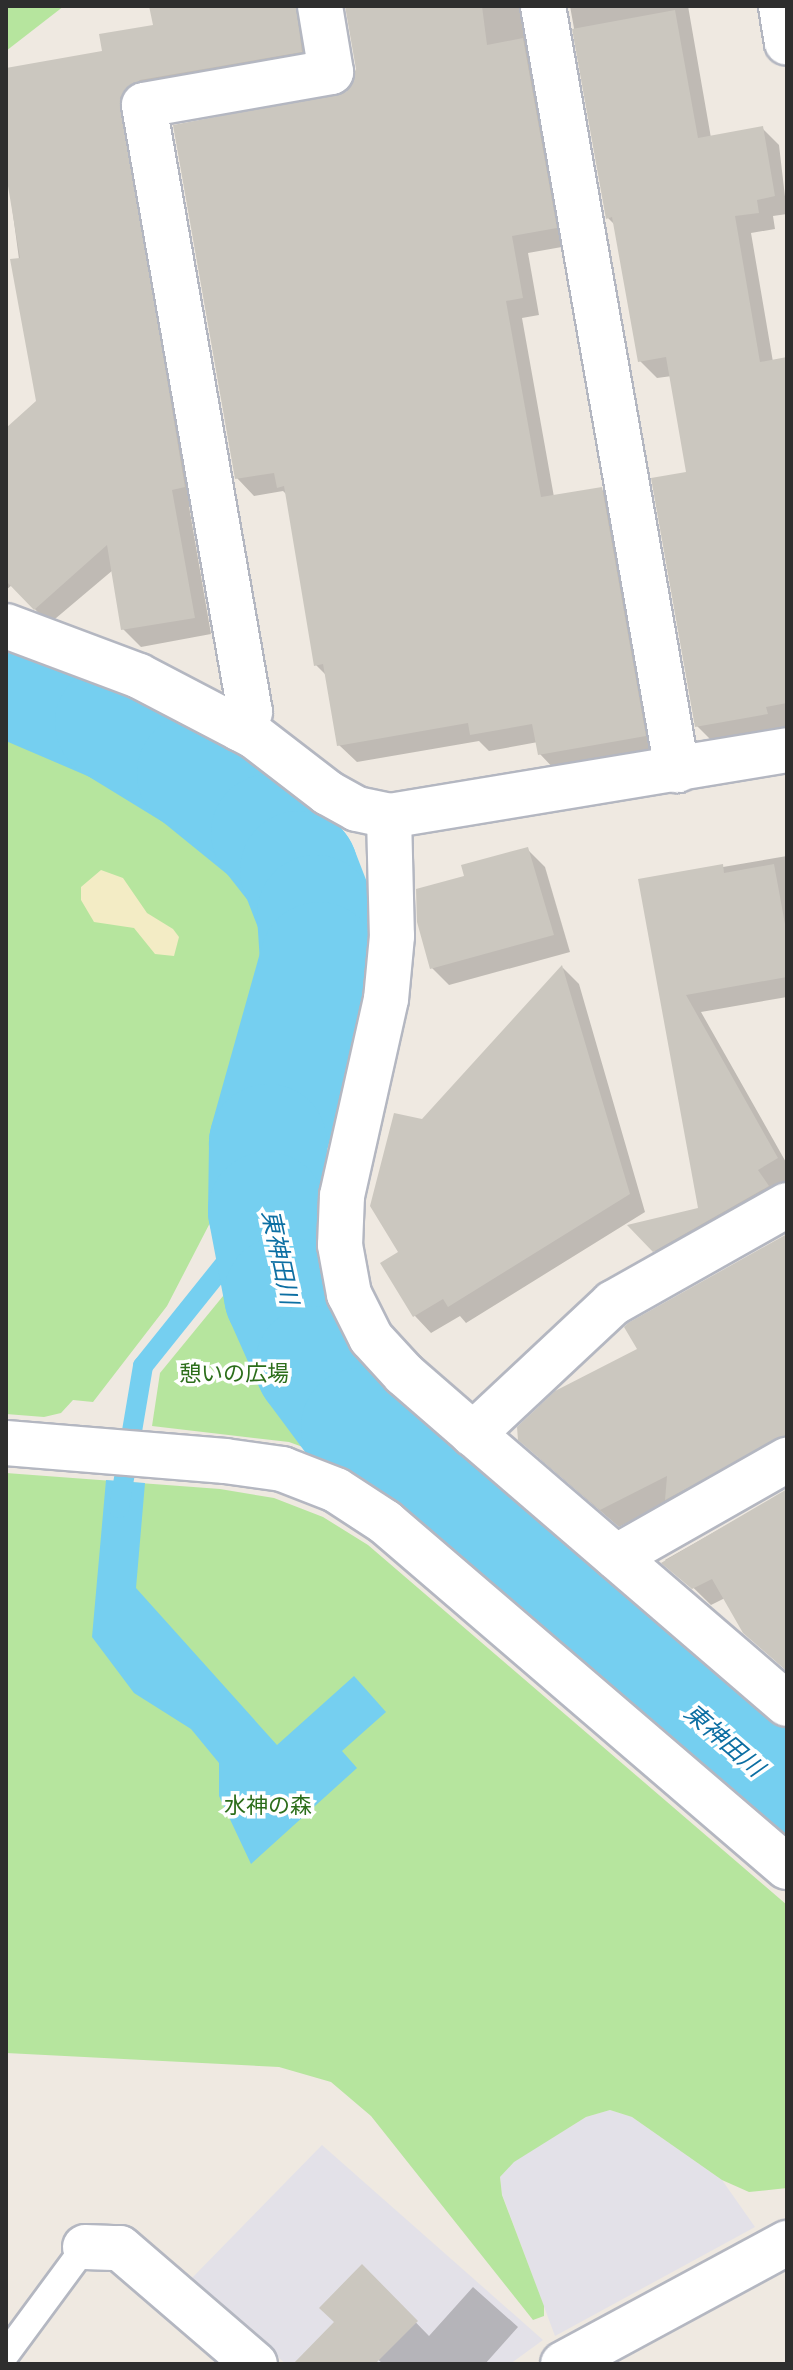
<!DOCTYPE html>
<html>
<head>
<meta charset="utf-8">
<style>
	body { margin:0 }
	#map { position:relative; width:793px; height:2370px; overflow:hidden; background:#efe9e1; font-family:"IBM Plex Sans","Noto Sans JP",sans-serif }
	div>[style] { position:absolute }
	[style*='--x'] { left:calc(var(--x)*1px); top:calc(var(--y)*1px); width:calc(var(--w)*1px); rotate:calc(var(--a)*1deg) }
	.industrial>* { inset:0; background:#e3e1e8 }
	.green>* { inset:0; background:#b6e59e }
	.sand>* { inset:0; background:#f3ecc5 }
	.water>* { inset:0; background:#75cff0 }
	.shadow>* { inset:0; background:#0003 }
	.stream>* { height:20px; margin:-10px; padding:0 10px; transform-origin:10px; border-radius:10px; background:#75cff0 }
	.river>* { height:118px; margin:-59px; padding:0 59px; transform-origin:59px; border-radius:59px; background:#75cff0 }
	.building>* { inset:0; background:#cbc7bf }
	.roads { filter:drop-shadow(2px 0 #b4b7c1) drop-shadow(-2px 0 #b4b7c1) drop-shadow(0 2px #b4b7c1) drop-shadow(0 -2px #b4b7c1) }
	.service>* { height:26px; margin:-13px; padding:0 13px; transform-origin:13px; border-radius:13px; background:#fff }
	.minor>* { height:44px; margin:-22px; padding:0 22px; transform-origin:22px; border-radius:22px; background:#fff }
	span { translate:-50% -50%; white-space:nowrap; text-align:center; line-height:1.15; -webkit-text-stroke:7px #fff; paint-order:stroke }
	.park-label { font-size:22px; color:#2c6e1b }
	.water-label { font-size:24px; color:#0d6fa3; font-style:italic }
	.frame { position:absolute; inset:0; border:8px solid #2e2e2e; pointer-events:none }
</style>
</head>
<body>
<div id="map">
	<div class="industrial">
		<div style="clip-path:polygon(610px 2110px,632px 2117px,722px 2180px,755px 2227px,555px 2336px,502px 2194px,500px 2177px,513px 2162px,586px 2117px)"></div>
		<div style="clip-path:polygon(322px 2145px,543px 2340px,510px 2364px,286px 2364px,189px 2281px)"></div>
	</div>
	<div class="green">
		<div style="clip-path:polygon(6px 6px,64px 6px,6px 51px)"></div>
		<div style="clip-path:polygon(6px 708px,100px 749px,179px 797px,249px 854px,273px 884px,287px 920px,289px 958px,212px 1219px,167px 1306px,93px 1402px,73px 1400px,61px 1413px,44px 1417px,6px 1414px)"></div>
		<div style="clip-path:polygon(255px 1257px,265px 1301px,298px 1375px,369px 1471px,289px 1442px,152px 1426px,160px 1373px)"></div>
		<div style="clip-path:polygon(6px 1473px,220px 1489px,274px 1498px,323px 1517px,368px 1545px,787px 1905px,787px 2188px,749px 2192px,722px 2180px,632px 2117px,610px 2110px,586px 2117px,514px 2162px,500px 2177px,502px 2195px,544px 2306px,544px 2316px,533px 2320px,371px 2116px,331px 2082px,279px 2067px,6px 2053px)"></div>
	</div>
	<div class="sand">
		<div style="clip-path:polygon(101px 870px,123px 878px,147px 913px,173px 929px,179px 937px,174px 956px,155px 954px,134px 928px,94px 922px,81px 900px,81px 887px)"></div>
	</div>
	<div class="water">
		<div style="clip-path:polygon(106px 1480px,145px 1483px,136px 1588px,277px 1745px,354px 1676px,386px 1712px,342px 1751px,357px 1768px,251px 1864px,219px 1796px,219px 1763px,191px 1729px,134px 1693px,92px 1637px)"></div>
	</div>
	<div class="shadow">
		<div style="clip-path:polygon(151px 6px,323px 6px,318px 68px,157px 97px,201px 504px,189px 506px,211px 634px,141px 647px,123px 629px,113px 570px,49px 624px,12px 585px,6px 590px,6px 430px,38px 401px,6px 162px,6px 70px,104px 52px,155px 26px)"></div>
		<div style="clip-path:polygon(347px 6px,543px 6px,573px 245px,528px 253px,539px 315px,522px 318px,554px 497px,601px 489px,618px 506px,662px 753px,557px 772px,540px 754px,538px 742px,489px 751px,479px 741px,357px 762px,339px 745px,327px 676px,316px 665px,287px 495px,283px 491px,254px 496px,237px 478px,358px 68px)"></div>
		<div style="clip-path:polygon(570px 6px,688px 6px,711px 138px,762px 128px,779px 145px,787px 214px,773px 216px,775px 229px,751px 233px,773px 362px,787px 359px,787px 730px,714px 743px,697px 726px,688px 474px,672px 376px,657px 378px,640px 361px,615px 225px,608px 218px)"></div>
		<div style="clip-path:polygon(527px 849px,545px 867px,570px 952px,449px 985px,432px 968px,466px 877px)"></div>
		<div style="clip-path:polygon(787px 856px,787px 997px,701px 1012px,787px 1164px,787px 1203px,672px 1268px,631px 1226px,700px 1210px,641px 881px)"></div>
		<div style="clip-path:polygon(563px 968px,579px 984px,645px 1212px,466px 1323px,460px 1316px,431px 1333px,415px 1316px,382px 1264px,401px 1253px,423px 1122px)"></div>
		<div style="clip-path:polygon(787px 1236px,787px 1458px,684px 1516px,669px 1501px,619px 1527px,538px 1457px,639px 1350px)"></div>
		<div style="clip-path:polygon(787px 1491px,787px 1671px,744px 1632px,725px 1598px,711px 1605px,665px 1560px)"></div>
		<div style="clip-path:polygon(362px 2267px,429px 2336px,473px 2287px,518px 2327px,485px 2364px,383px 2364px,331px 2317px)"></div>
	</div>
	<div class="stream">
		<div style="--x:119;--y:1508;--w:144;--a:-80.4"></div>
		<div style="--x:143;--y:1366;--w:198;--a:-51.3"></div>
	</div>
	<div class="river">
		<div style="--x:6;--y:677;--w:117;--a:23.1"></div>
		<div style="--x:114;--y:723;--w:96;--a:31.4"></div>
		<div style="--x:196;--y:773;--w:95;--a:39"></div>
		<div style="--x:270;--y:833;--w:47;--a:51.9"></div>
		<div style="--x:299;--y:870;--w:47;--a:68.9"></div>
		<div style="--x:316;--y:914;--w:47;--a:86.3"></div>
		<div style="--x:319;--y:961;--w:189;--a:105.7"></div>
		<div style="--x:268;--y:1143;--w:68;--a:90.8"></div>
		<div style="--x:267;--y:1211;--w:86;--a:79.2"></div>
		<div style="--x:283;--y:1295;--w:77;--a:66.1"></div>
		<div style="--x:314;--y:1365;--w:77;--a:53.4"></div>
		<div style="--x:360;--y:1427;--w:563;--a:40.68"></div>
	</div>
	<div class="building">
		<div style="clip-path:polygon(149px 6px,296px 6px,302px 52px,140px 80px,120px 97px,185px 487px,172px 490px,195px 618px,121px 630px,107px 545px,34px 610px,6px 581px,6px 428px,36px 401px,10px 259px,20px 258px,6px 174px,6px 68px,102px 51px,99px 34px,153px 25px)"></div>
		<div style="clip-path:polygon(345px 6px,482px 6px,487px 45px,523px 38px,557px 228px,512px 236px,523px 298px,506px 301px,541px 497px,602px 487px,646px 736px,538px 755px,532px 724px,470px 735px,468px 723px,337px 746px,323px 664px,314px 666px,284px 486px,277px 488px,274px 473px,235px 479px,173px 125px,346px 92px,356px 69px)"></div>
		<div style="clip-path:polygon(675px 10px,698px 138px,763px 126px,775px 196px,757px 200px,759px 213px,735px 216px,760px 362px,787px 357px,787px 703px,766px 707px,768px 714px,695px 727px,651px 478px,686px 472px,666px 357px,638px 362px,612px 217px,606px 219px,572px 29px)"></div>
		<div style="clip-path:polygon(528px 847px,554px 935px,430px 969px,417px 922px,416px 889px,464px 876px,461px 865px)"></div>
		<div style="clip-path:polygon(723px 864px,724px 873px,774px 864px,787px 935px,787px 977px,686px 995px,778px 1158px,758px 1170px,769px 1186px,653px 1252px,627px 1225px,698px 1208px,638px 879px)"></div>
		<div style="clip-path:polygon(562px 965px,630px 1194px,448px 1307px,443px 1299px,413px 1317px,380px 1263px,398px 1252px,370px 1206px,394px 1113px,422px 1119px)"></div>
		<div style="clip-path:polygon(787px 1234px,787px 1435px,665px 1500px,667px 1476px,600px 1510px,518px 1440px,517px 1427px,555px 1391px,637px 1349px,624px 1327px,628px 1323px)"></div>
		<div style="clip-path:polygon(787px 1489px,787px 1671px,743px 1633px,712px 1579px,692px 1589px,661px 1563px)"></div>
		<div style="clip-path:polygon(362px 2264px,418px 2321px,375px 2364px,293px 2364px,334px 2322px,319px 2308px)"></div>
	</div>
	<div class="roads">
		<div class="service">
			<div style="--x:6;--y:2354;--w:133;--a:-53.6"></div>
		</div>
		<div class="minor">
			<div style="--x:543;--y:6;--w:776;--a:80.05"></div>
			<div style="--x:781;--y:6;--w:37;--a:81"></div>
			<div style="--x:6;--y:626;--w:142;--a:20.6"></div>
			<div style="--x:139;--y:676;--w:130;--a:27.6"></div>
			<div style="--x:254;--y:736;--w:93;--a:37.6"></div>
			<div style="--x:328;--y:793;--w:33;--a:29"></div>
			<div style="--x:357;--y:809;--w:33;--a:12"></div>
			<div style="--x:389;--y:816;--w:403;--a:-9.4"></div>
			<div style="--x:240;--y:729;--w:20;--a:-60"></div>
			<div style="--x:250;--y:712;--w:616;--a:-99.91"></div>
			<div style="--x:144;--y:105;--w:190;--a:-10"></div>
			<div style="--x:331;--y:72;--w:67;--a:-99.5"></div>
			<div style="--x:389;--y:816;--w:120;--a:88.6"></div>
			<div style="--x:392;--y:936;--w:63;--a:95.4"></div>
			<div style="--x:386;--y:999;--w:202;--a:102.6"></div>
			<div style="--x:342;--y:1196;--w:49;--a:92.3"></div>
			<div style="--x:340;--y:1245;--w:50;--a:79.6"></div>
			<div style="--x:349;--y:1294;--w:49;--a:63.4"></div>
			<div style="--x:371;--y:1338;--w:49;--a:47.5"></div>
			<div style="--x:404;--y:1374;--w:91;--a:41"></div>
			<div style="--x:787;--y:1205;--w:200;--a:150.6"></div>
			<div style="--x:613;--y:1303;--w:192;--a:136.9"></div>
			<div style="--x:473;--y:1434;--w:414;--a:40.7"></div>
			<div style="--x:6;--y:1443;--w:220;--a:4.7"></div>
			<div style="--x:225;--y:1461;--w:58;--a:8"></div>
			<div style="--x:282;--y:1469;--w:58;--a:21.3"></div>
			<div style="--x:336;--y:1490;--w:59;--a:33.1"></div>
			<div style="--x:385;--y:1522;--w:530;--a:40.64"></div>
			<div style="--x:616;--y:1557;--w:197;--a:-29.6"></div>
			<div style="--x:85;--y:2247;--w:35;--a:2"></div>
			<div style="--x:120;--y:2248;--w:178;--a:40.7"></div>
			<div style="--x:563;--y:2364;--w:255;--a:-28.4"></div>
		</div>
	</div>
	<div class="park-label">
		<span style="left:234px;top:1373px">憩いの広場</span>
		<span style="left:268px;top:1805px">水神の森</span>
	</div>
	<div class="water-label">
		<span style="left:280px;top:1257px;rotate:78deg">東神田川</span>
		<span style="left:724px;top:1740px;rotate:41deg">東神田川</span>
	</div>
	<div class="frame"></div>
</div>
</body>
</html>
